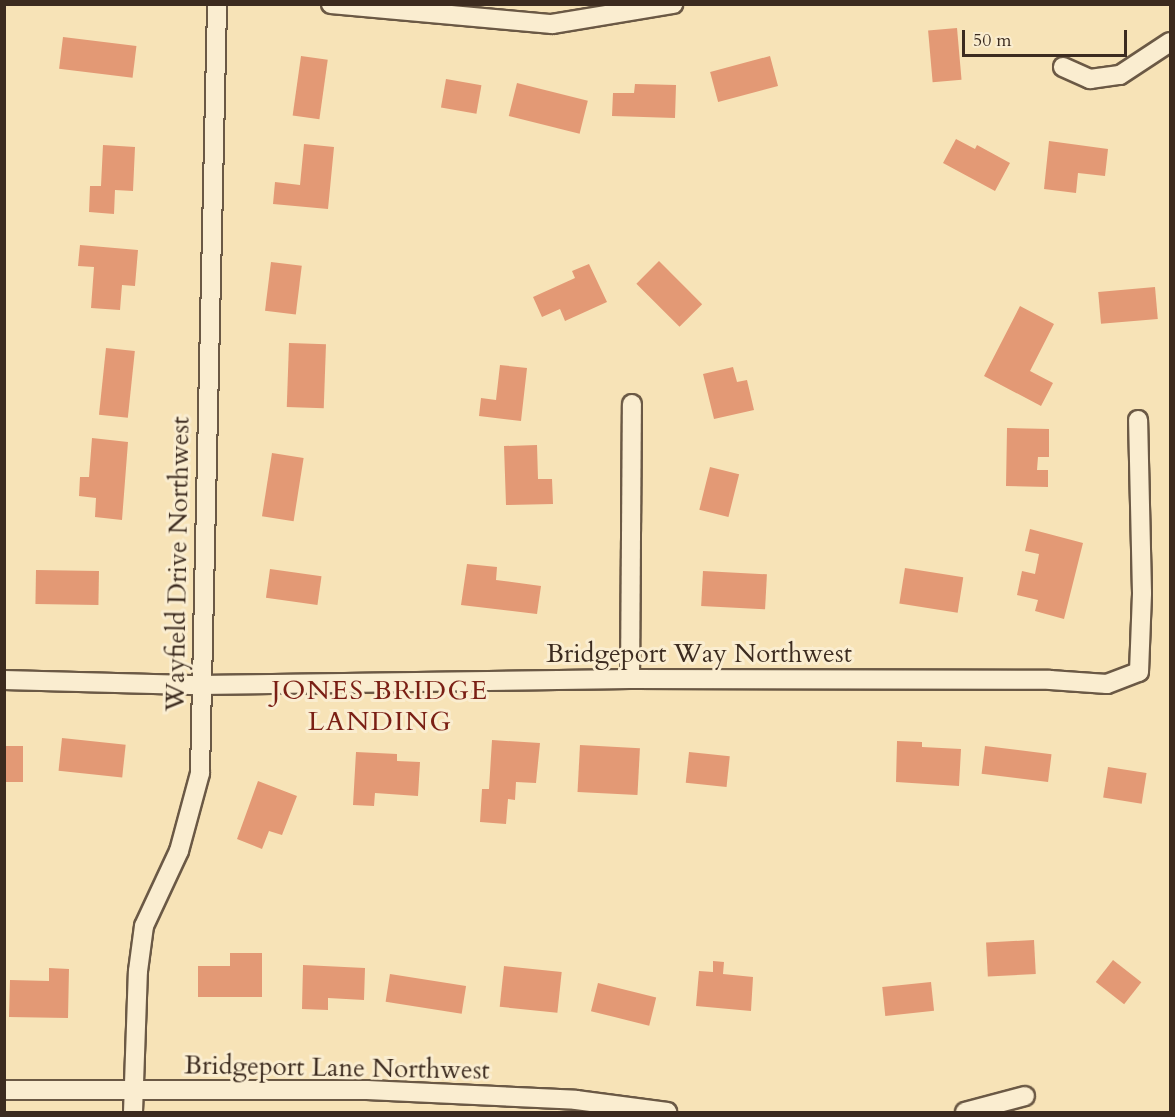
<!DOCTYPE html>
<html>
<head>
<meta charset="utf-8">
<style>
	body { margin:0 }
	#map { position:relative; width:1175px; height:1117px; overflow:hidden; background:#f7e3b7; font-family:Cardo,serif }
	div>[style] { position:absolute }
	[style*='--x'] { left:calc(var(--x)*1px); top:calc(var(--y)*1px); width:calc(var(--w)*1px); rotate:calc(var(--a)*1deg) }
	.building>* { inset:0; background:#e39975; transform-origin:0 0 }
	.roads { filter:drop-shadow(2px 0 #6b5945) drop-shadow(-2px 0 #6b5945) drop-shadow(0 2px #6b5945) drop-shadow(0 -2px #6b5945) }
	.minor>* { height:18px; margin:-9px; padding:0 9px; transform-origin:9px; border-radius:9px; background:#faedd0 }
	span { translate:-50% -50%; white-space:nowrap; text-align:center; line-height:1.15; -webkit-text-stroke:6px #faedd0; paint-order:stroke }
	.street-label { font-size:26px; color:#3c2b1f }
	.neighbourhood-label { font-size:27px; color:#7a1f14; letter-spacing:1.5px }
	.frame { position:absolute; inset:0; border:6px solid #3c2b1f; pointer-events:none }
	.scale { position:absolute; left:962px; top:30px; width:165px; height:27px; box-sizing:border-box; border:3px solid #3c2b1f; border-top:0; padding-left:8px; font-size:18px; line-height:21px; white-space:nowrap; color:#3c2b1f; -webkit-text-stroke:4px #faedd0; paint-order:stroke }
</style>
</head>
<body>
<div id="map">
	<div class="building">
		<div style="left:957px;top:28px;width:52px;height:29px;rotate:85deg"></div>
		<div style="left:63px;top:37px;width:74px;height:32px;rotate:7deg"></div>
		<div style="left:301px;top:56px;width:27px;height:60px;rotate:8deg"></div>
		<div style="left:770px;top:56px;width:31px;height:62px;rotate:75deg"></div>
		<div style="left:446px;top:79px;width:36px;height:29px;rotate:10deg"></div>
		<div style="left:517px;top:83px;width:73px;height:34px;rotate:14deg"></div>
		<div style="clip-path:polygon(635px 84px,676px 85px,675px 118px,612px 116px,613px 93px,634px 93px)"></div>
		<div style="clip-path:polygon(956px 139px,975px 149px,977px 145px,1010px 163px,995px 191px,943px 163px)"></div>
		<div style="clip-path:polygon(1049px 141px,1108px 149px,1105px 176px,1078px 173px,1076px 193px,1044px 189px)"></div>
		<div style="clip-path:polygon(304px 144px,334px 147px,328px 209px,273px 204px,275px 182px,300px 185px)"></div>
		<div style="clip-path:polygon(103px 145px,135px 147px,133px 191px,115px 190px,114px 214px,89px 212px,90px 186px,101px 186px)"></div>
		<div style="clip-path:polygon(80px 245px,138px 250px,135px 286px,122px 285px,120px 310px,91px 308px,94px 267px,78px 266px)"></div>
		<div style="left:659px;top:261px;width:61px;height:32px;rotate:45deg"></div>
		<div style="left:271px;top:262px;width:31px;height:49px;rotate:7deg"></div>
		<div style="clip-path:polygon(589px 264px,607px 302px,565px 321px,560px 309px,542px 317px,533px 297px,575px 278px,572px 271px)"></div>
		<div style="left:1155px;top:287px;width:32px;height:57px;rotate:85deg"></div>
		<div style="clip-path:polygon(1020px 306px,1054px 324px,1030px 371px,1053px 383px,1041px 406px,984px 376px)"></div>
		<div style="left:289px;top:343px;width:37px;height:64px;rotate:2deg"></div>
		<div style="left:106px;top:348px;width:29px;height:67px;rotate:6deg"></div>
		<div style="clip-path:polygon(500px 365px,527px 368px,521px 421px,479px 416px,481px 398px,496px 400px)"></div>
		<div style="clip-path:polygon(733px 367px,737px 382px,747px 380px,754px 410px,714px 419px,703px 374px)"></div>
		<div style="clip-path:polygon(1007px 428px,1049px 429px,1049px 457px,1038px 457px,1037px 470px,1048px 470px,1048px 487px,1006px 486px)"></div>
		<div style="clip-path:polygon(92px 438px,128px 442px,122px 520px,95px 517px,96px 498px,79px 496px,80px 477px,89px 477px)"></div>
		<div style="clip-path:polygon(537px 445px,538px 479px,552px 479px,553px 504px,506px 505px,504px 446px)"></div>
		<div style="left:272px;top:453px;width:32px;height:64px;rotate:9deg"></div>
		<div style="left:710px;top:467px;width:30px;height:44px;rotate:14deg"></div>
		<div style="clip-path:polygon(1030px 529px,1083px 543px,1064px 619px,1035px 611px,1038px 600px,1017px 595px,1022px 571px,1035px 574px,1039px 554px,1025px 551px)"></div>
		<div style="clip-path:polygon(467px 564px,497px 567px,496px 580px,541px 586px,537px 614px,461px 605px)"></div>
		<div style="left:905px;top:568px;width:59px;height:36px;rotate:9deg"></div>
		<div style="left:270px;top:569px;width:52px;height:29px;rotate:8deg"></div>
		<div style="left:36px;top:570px;width:63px;height:34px;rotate:1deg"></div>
		<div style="left:703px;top:571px;width:64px;height:35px;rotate:3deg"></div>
		<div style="left:62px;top:738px;width:64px;height:33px;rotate:6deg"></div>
		<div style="clip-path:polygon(492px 740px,540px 743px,536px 783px,516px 782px,515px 800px,508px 799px,506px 824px,480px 822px,482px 789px,489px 789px)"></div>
		<div style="clip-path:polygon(897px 741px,922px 742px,922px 747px,961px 749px,959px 786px,896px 782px)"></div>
		<div style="left:580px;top:745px;width:60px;height:47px;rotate:3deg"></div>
		<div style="left:4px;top:746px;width:19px;height:36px"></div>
		<div style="left:985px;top:746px;width:67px;height:28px;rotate:7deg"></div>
		<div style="clip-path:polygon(356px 752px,397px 754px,397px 761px,420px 762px,418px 796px,375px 793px,374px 806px,353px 805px)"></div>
		<div style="left:689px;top:752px;width:41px;height:31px;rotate:6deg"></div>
		<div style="left:1108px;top:767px;width:39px;height:31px;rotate:9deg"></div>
		<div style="clip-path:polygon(258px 781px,297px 796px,282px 835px,269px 831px,262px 849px,237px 839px)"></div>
		<div style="left:1034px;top:940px;width:34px;height:48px;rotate:87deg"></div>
		<div style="clip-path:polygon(230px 953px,262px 953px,262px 997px,198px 997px,198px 966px,230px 966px)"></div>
		<div style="left:1113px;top:960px;width:36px;height:28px;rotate:38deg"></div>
		<div style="clip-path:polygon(713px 961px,724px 962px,723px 974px,753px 977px,751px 1011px,696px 1006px,699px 971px,713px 972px)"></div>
		<div style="clip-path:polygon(303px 965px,365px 968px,364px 1000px,328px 998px,328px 1010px,302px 1009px)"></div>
		<div style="left:504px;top:966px;width:58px;height:41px;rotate:6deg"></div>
		<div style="clip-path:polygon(49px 968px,69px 969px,68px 1018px,9px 1017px,10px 980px,49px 981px)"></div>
		<div style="left:390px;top:974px;width:77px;height:28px;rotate:9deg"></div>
		<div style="left:931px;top:982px;width:29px;height:49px;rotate:84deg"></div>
		<div style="left:598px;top:983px;width:60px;height:29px;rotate:14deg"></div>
	</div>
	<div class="roads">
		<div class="minor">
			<div style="--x:331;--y:4;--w:222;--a:5.2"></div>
			<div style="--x:552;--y:24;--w:123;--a:-9.4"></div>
			<div style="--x:1063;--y:67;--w:30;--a:24"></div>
			<div style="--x:1090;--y:79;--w:30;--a:-8"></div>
			<div style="--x:1120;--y:75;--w:60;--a:-33.4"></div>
			<div style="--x:630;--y:679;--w:275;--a:-89.6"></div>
			<div style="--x:4;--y:680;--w:196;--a:1.5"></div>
			<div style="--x:200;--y:685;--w:430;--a:-0.8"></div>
			<div style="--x:630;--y:679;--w:420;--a:0.1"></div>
			<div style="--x:1050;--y:680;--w:57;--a:4"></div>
			<div style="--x:1107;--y:684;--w:34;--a:-21"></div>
			<div style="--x:1139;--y:672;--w:79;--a:-87.8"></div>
			<div style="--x:1142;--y:593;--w:173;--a:-91.3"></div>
			<div style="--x:4;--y:1090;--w:363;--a:0"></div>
			<div style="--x:367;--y:1090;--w:209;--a:2.7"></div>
			<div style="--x:576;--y:1100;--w:92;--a:7.5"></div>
			<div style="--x:133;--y:1112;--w:141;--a:-88"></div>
			<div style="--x:138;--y:971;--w:45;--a:-82.4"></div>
			<div style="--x:144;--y:926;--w:83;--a:-65"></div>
			<div style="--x:179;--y:851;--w:81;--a:-74.9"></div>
			<div style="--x:200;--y:773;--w:769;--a:-88.73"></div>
			<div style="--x:965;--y:1112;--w:62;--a:-14.9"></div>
		</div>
	</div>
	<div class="street-label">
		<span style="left:178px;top:564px;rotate:-89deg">Wayfield Drive Northwest</span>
		<span style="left:699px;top:654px">Bridgeport Way Northwest</span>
		<span style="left:337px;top:1068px;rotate:1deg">Bridgeport Lane Northwest</span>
	</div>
	<div class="neighbourhood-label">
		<span style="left:380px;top:706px">JONES BRIDGE<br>LANDING</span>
	</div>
	<div class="frame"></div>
	<div class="scale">50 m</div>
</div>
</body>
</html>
